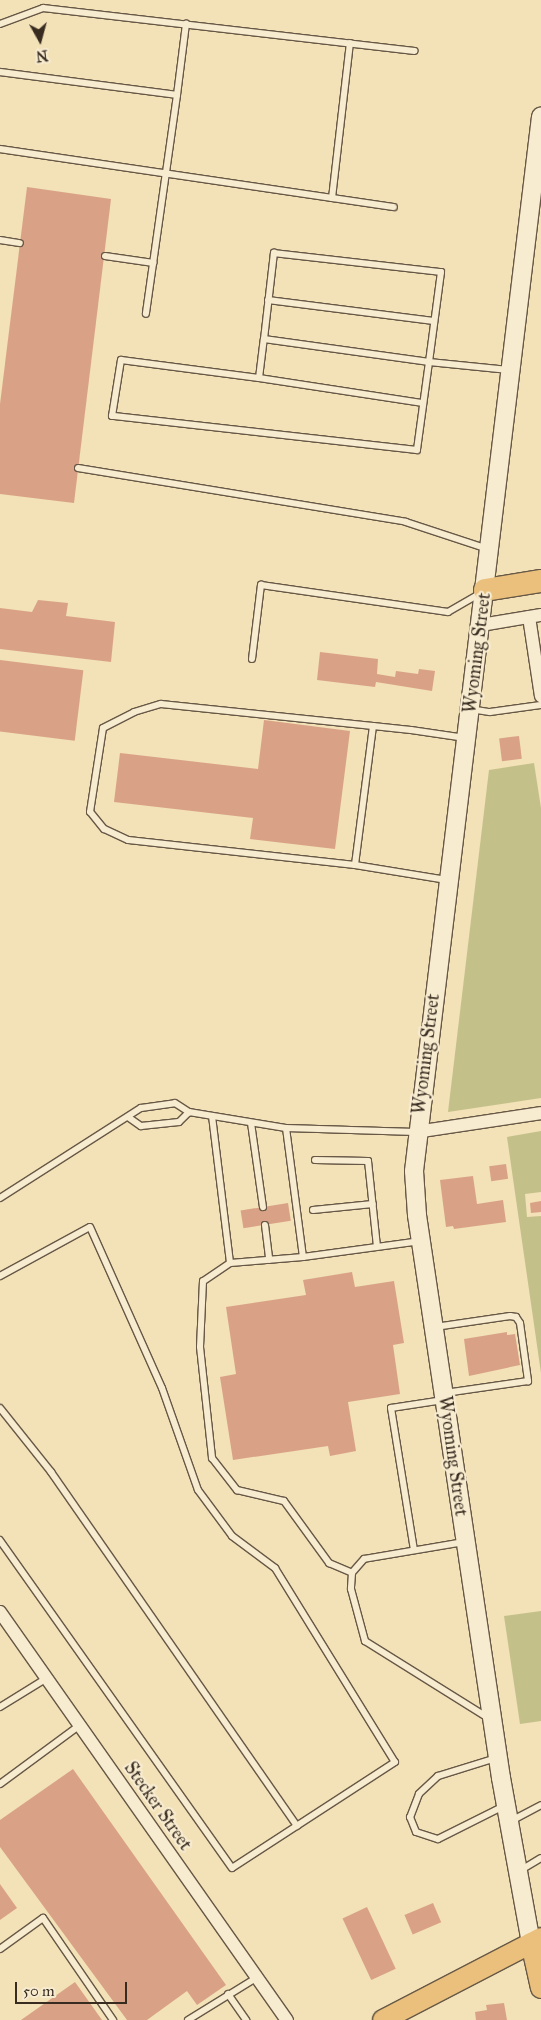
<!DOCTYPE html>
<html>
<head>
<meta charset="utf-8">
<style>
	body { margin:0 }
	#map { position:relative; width:541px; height:2020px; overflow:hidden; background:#f3e1b7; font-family:"IM FELL Great Primer",serif }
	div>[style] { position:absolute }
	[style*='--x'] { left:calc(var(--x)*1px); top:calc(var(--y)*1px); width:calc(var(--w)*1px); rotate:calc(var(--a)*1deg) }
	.green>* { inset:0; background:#c3c189 }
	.building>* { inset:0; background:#d9a287; transform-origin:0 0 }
	.roads { filter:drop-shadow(1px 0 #675846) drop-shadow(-1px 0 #675846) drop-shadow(0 1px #675846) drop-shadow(0 -1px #675846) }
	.service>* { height:6px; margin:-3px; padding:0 3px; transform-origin:3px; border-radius:3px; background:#f7ecd0 }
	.minor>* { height:12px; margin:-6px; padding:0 6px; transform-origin:6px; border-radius:6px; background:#f7ecd0 }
	.secondary>* { height:18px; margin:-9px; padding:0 9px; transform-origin:9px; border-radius:9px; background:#f7ecd0 }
	.primary>* { height:20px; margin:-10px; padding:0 10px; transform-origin:10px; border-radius:10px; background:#eac07c }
	.motorway>* { height:22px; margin:-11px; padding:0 11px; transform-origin:11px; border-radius:11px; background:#eac07c }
	span { translate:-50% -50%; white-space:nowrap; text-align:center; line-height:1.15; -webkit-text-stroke:4.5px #f7ecd0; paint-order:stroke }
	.street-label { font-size:18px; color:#382b20 }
	.north { position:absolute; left:15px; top:15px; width:50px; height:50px; -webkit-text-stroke:4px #f7ecd0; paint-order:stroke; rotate:173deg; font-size:14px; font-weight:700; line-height:20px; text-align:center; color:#382b20 }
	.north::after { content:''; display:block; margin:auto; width:18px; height:22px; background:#382b20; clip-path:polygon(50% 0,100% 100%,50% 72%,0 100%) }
	.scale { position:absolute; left:15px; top:1982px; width:112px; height:22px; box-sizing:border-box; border:2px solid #382b20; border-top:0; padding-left:6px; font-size:15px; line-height:18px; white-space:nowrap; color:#382b20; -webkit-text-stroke:4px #f7ecd0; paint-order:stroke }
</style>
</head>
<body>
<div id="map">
	<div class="green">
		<div style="clip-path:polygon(534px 763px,541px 808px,541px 1098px,448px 1112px,489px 770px)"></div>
		<div style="clip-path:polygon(541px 1131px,541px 1192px,525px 1194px,527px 1217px,541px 1216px,541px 1373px,507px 1137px)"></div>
		<div style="clip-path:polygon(541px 1611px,541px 1721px,520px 1724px,504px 1616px)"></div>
	</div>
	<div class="building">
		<div style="clip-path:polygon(27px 187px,111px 199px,74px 503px,0 494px,0 404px)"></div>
		<div style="clip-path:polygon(38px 600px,68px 603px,66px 616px,115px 622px,111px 662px,0 649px,0 608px,32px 612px)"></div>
		<div style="clip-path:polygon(320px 652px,378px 659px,377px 674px,395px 677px,396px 671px,418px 674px,419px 669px,435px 671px,432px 691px,376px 682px,375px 687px,317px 680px)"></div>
		<div style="left:0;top:660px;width:84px;height:71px;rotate:7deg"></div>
		<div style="clip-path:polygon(264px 720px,350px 731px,335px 849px,250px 839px,253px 818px,114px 802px,120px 753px,258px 769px)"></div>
		<div style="left:519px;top:736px;width:23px;height:20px;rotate:83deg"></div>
		<div style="left:506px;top:1164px;width:15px;height:17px;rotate:82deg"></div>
		<div style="clip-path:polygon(473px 1176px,477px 1204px,503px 1200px,506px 1222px,454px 1229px,453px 1226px,446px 1227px,440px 1180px)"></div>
		<div style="clip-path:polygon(541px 1201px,541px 1212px,531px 1213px,530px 1203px)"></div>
		<div style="left:288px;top:1203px;width:18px;height:48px;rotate:81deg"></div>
		<div style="clip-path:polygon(352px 1272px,355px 1287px,394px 1281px,404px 1343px,393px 1345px,400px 1394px,348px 1402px,356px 1451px,330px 1456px,328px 1446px,233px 1460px,220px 1377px,236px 1374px,226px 1307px,306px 1295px,303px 1280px)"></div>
		<div style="clip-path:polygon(507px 1332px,507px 1335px,515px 1334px,520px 1365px,469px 1376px,464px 1339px)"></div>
		<div style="clip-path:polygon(73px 1769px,226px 1985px,197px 2005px,187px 1991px,147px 2020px,127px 2020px,0 1847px,0 1820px)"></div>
		<div style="clip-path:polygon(0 1884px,17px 1908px,0 1920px)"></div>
		<div style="left:433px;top:1903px;width:21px;height:31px;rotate:67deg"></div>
		<div style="left:367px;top:1907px;width:68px;height:27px;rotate:65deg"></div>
		<div style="clip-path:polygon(75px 1982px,102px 2020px,21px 2020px)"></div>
		<div style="clip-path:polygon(504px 2003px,507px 2020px,476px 2020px,475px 2012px,487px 2010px,486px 2005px)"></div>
	</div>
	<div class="roads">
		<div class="service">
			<div style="--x:0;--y:24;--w:46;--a:-20.4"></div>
			<div style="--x:43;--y:8;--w:374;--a:6.6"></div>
			<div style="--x:0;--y:72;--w:178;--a:7.4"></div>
			<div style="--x:177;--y:95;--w:221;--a:98.1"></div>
			<div style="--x:177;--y:95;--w:72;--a:-82.8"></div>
			<div style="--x:0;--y:149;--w:398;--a:8.4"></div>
			<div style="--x:332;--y:198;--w:156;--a:-83.4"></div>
			<div style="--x:0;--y:240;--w:20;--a:9"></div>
			<div style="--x:105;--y:256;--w:49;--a:8.3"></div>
			<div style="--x:268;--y:300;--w:167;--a:7.2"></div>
			<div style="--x:264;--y:339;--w:167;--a:7.9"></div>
			<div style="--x:429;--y:362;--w:89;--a:97.8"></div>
			<div style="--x:417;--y:450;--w:307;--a:-173.6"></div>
			<div style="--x:112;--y:416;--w:57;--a:-80.9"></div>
			<div style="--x:121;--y:360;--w:139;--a:7.4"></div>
			<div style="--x:259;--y:378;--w:39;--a:-83"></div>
			<div style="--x:264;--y:339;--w:87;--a:-83.4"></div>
			<div style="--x:274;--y:253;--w:168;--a:6.5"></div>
			<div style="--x:441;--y:272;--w:91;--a:97.6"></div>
			<div style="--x:429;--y:362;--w:80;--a:5.7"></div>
			<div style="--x:259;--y:378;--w:166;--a:8.7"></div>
			<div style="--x:78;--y:468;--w:332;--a:9.3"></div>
			<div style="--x:406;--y:522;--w:86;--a:18.2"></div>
			<div style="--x:252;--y:659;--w:75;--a:-83.1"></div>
			<div style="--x:261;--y:585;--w:189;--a:8.2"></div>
			<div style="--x:448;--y:612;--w:39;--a:-30"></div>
			<div style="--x:470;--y:709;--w:20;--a:9"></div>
			<div style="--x:490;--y:712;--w:51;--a:-7.8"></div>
			<div style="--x:373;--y:726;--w:140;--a:97.4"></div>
			<div style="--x:355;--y:865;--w:228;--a:-173.7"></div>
			<div style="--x:128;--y:840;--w:26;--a:-155"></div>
			<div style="--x:104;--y:829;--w:22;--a:-129"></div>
			<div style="--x:90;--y:812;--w:85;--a:-81.2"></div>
			<div style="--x:103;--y:728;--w:35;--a:-27"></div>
			<div style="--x:134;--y:712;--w:28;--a:-17"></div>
			<div style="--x:161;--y:704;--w:213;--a:5.9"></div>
			<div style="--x:373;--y:726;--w:38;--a:6"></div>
			<div style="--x:411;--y:730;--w:55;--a:8.4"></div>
			<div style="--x:355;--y:865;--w:93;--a:9.3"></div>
			<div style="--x:212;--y:1116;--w:148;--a:83"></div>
			<div style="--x:128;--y:1117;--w:16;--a:35"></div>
			<div style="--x:141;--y:1126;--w:38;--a:-6"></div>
			<div style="--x:179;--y:1122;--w:14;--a:-45"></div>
			<div style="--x:251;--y:1123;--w:85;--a:81.9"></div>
			<div style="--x:286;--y:1128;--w:130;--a:82.5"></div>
			<div style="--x:303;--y:1257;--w:119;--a:-7.7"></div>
			<div style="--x:315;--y:1160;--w:53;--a:1.1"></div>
			<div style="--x:368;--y:1161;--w:86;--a:84"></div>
			<div style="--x:0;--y:1198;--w:167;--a:-32.6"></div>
			<div style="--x:141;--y:1108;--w:34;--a:-8"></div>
			<div style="--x:175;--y:1103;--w:17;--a:33"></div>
			<div style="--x:189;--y:1112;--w:98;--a:9.4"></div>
			<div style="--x:286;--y:1128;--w:130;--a:1.8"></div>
			<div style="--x:313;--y:1210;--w:60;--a:-5.7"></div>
			<div style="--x:265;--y:1225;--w:35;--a:83"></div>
			<div style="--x:303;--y:1257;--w:73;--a:175.3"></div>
			<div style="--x:230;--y:1263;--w:32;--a:146"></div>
			<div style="--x:203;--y:1281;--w:66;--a:92.6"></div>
			<div style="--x:200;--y:1347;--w:112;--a:83.8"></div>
			<div style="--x:212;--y:1458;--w:41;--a:52"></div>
			<div style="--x:237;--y:1490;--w:48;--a:13.2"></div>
			<div style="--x:284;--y:1501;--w:77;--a:54"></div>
			<div style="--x:329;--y:1563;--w:25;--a:23"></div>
			<div style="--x:0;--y:1276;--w:102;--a:-28.6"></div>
			<div style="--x:90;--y:1227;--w:176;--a:65.9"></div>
			<div style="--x:162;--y:1388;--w:108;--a:70.6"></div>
			<div style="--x:198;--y:1490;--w:57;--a:53.5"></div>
			<div style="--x:232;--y:1536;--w:54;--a:36.7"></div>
			<div style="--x:275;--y:1568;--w:228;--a:58.3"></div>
			<div style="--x:395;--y:1762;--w:194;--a:147"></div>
			<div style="--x:232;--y:1868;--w:402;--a:-125.3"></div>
			<div style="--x:435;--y:1327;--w:76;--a:-8.3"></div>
			<div style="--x:510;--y:1316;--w:6;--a:9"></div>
			<div style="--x:516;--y:1317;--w:7;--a:56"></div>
			<div style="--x:520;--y:1323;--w:59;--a:82.1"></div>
			<div style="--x:528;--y:1381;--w:84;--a:171.8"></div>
			<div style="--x:0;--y:1408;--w:82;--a:51.4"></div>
			<div style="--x:51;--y:1472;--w:431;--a:55.2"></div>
			<div style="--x:464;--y:1542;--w:101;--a:170.4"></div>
			<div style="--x:364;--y:1559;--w:18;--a:131"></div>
			<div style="--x:352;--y:1573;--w:16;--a:94"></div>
			<div style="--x:351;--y:1589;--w:54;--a:74.9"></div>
			<div style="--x:365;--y:1641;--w:147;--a:32"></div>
			<div style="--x:414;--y:1550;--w:144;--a:-99.2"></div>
			<div style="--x:391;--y:1408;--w:53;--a:-8.7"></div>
			<div style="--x:0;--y:1707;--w:55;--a:-31.7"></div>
			<div style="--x:496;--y:1758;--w:61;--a:162.8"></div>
			<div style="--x:438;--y:1776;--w:26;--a:137"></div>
			<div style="--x:419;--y:1794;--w:25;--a:111"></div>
			<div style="--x:410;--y:1817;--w:16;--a:68"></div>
			<div style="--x:416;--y:1832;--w:23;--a:18"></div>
			<div style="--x:438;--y:1839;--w:74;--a:-26.6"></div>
			<div style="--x:0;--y:1784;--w:99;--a:-36.4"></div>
			<div style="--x:511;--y:1821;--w:34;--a:-28"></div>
			<div style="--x:521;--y:1870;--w:23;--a:-31"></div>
			<div style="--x:0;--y:1949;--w:53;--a:-35.8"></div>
			<div style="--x:43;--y:1918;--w:124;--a:55.5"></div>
			<div style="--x:228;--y:1994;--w:32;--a:55"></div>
			<div style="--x:188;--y:2020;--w:80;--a:-31.7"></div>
		</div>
		<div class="minor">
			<div style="--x:529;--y:617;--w:80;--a:81.4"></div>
			<div style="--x:481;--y:625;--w:61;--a:-9.5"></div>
			<div style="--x:416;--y:1132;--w:126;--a:-8.6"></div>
			<div style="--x:0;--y:1612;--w:499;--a:54.9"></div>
		</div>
		<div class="secondary">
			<div style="--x:531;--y:1943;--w:168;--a:-100.3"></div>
			<div style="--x:501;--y:1778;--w:569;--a:-98.49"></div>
			<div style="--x:417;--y:1215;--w:44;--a:-93.9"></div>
			<div style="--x:414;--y:1171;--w:1062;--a:-83.13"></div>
		</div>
		<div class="primary">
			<div style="--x:531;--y:1943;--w:46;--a:77.5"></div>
			<div style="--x:383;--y:2020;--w:178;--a:-27.4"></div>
		</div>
		<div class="motorway">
			<div style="--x:485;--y:590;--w:57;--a:-9.1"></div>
		</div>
	</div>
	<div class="street-label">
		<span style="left:477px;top:653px;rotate:-83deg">Wyoming Street</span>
		<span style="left:426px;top:1054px;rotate:-83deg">Wyoming Street</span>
		<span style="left:453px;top:1456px;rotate:82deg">Wyoming Street</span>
		<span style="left:158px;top:1806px;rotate:55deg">Stecker Street</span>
	</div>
	<div class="north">N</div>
	<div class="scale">50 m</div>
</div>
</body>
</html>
